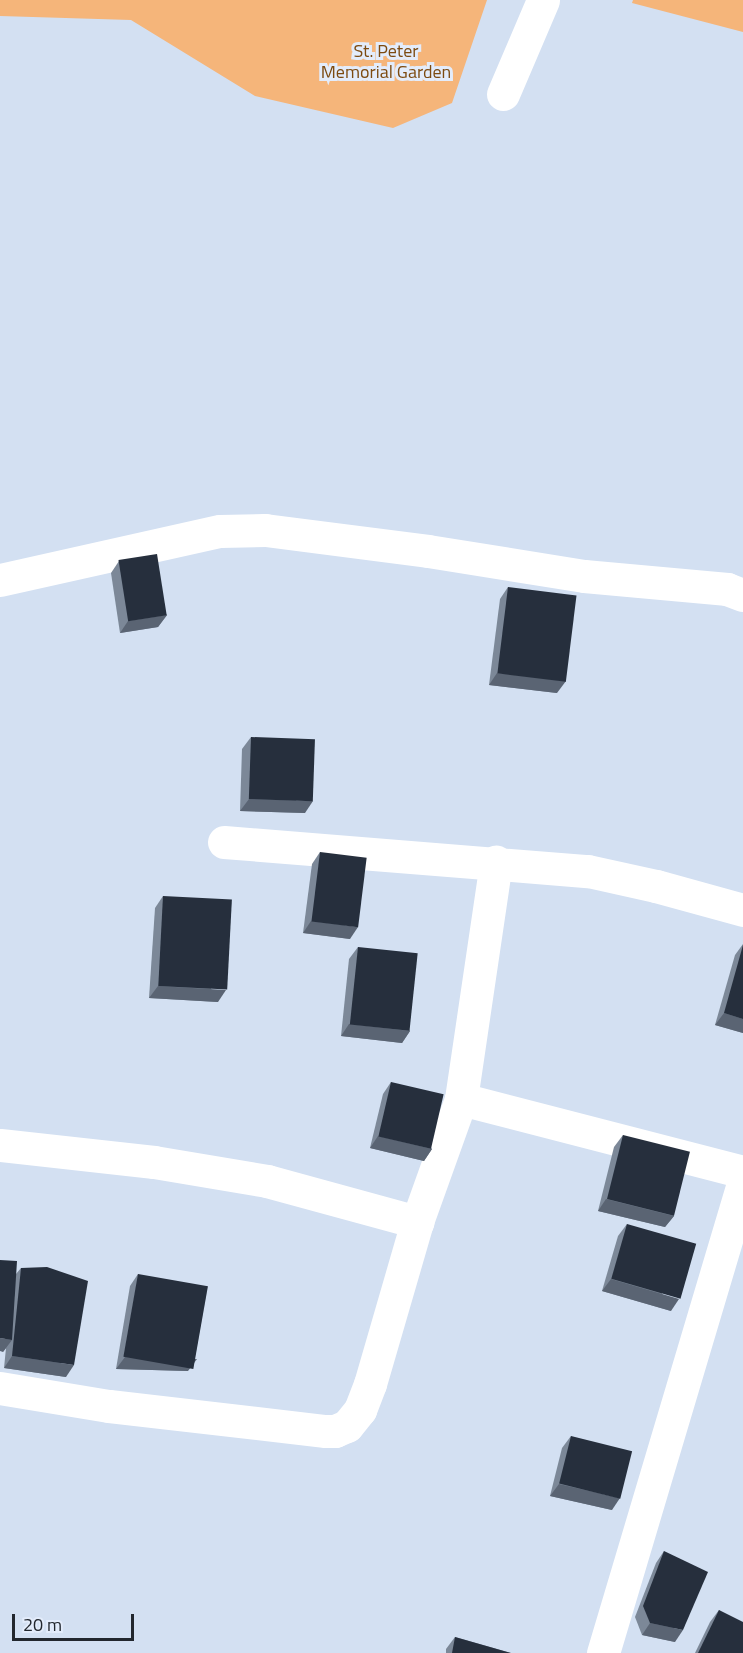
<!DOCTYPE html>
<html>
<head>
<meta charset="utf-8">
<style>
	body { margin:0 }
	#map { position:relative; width:743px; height:1653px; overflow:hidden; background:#d3e0f2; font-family:"Titillium Web",sans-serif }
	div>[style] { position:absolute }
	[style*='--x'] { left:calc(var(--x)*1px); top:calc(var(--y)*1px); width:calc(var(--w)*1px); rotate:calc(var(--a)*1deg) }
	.green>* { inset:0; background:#f5b57a }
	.minor>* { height:33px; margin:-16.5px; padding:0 16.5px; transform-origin:16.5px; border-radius:16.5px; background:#fff }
	.wall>* { inset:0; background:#7c8898 }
	.shaded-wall>* { inset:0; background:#5a6473 }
	.building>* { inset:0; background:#262f3d; transform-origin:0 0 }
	span { translate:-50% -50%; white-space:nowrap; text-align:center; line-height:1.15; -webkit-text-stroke:6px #e3ecfb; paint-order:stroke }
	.park-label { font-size:18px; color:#7c4a10 }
	.scale { position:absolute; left:12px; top:1614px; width:122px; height:27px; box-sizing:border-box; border:3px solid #22272e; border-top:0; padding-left:8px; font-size:18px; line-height:21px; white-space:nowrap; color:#22272e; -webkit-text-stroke:4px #e3ecfb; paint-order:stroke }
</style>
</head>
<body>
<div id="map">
	<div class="green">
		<div style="clip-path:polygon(0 0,487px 0,452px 103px,393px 128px,255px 96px,131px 20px,0 16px)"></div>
		<div style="clip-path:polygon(633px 0,743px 0,743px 32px,632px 3px)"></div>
	</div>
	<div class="minor">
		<div style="--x:503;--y:94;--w:102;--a:-66.9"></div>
		<div style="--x:0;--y:580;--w:225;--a:-12.6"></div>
		<div style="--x:220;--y:531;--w:45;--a:-1.3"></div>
		<div style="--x:265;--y:530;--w:164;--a:7.3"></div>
		<div style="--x:428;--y:551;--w:158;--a:9.1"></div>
		<div style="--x:584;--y:576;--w:144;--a:5.2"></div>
		<div style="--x:727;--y:589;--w:17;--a:21"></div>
		<div style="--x:224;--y:842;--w:365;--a:4.6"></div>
		<div style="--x:588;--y:871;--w:70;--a:12.4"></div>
		<div style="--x:656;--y:886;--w:90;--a:15.4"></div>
		<div style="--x:461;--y:1099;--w:291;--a:14.5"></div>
		<div style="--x:0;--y:1145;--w:155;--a:6.3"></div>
		<div style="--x:154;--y:1162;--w:115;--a:9.5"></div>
		<div style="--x:267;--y:1181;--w:156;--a:15.3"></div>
		<div style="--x:0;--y:1388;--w:110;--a:9.4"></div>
		<div style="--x:109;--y:1406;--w:218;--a:6.6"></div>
		<div style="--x:326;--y:1431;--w:9;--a:0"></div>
		<div style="--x:335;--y:1431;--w:13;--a:-23"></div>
		<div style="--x:347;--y:1426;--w:21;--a:-51"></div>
		<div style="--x:360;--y:1410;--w:28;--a:-69"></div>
		<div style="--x:370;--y:1384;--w:169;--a:-73.8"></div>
		<div style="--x:417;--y:1222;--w:131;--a:-70.3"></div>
		<div style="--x:461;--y:1099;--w:240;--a:-81.6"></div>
		<div style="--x:603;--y:1653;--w:490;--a:-73.4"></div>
	</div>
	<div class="wall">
		<div style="clip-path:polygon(119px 561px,167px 615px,158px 627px,120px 633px,111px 573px)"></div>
		<div style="clip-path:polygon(508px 587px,557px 693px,489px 685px,500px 599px)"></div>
		<div style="clip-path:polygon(251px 737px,305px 813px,240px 811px,242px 749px)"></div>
		<div style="clip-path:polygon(320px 852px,350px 939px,303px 933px,312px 864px)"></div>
		<div style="clip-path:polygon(163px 896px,218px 1002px,149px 998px,155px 908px)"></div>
		<div style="clip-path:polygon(743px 944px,743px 1033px,715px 1025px,735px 955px)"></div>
		<div style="clip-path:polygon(358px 947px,410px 1031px,402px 1043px,341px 1036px,349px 959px)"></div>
		<div style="clip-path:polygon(391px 1082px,432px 1149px,424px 1161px,370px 1148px,383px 1094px)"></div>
		<div style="clip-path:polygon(623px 1135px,674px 1216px,665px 1227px,598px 1211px,614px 1147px)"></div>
		<div style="clip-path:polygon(627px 1224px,671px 1311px,602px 1291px,618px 1236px)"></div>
		<div style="clip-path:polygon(21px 1268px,66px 1377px,4px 1368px,6px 1348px,3px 1352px,16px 1274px)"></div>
		<div style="clip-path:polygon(138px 1274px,188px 1371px,116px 1369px,130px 1286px)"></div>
		<div style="clip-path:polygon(571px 1436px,612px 1510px,550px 1496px,562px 1448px)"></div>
		<div style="clip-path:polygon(664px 1551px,675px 1642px,642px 1635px,635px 1617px,656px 1563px)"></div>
		<div style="clip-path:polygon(719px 1610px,743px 1653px,695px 1653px,710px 1622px)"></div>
		<div style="clip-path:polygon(455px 1637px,511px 1653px,446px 1653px,446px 1649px)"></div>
	</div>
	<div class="shaded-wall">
		<div style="clip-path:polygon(167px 615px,158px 627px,120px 633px,128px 621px)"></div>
		<div style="clip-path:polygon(497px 673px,566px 681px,557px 693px,489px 685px)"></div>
		<div style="clip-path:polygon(249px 799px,313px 801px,305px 813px,240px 811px)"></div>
		<div style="clip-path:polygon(311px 921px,358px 927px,350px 939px,303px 933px)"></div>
		<div style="clip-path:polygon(158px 986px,226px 990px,218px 1002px,149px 998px)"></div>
		<div style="clip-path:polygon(724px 1013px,743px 1019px,743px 1033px,715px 1025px)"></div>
		<div style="clip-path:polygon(349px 1024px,410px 1031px,402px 1043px,341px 1036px)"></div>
		<div style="clip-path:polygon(378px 1136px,432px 1149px,424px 1161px,370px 1148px)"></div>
		<div style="clip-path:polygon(606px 1199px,674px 1216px,665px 1227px,598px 1211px)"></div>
		<div style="clip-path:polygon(611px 1279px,679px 1299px,671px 1311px,602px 1291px)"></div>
		<div style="clip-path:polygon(0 1338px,12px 1340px,3px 1352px,0 1351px)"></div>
		<div style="clip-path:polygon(12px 1356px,74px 1365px,66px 1377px,4px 1368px)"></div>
		<div style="clip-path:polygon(125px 1357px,197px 1359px,188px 1371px,116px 1369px)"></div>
		<div style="clip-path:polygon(559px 1484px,620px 1498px,612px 1510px,550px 1496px)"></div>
		<div style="clip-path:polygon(650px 1623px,683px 1630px,675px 1642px,642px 1635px)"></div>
	</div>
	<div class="building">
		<div style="left:157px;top:554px;width:62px;height:39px;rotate:81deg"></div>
		<div style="left:508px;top:587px;width:69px;height:87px;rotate:7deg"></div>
		<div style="left:251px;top:737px;width:64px;height:62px;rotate:2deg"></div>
		<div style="left:320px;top:852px;width:47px;height:70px;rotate:7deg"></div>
		<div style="left:163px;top:896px;width:69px;height:90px;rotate:3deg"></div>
		<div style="clip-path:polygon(743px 945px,743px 1019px,724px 1013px)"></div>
		<div style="left:358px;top:947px;width:60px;height:78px;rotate:6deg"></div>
		<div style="left:391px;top:1082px;width:54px;height:56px;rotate:13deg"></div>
		<div style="left:623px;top:1135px;width:69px;height:66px;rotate:14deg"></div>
		<div style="left:627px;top:1224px;width:72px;height:57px;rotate:16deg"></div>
		<div style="clip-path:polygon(0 1260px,17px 1261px,12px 1340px,0 1338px)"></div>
		<div style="clip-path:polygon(47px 1267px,88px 1281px,74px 1365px,12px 1356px,21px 1268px)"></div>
		<div style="left:138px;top:1274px;width:71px;height:84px;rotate:10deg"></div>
		<div style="left:571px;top:1436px;width:63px;height:49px;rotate:14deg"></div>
		<div style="clip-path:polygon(664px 1551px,708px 1572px,683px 1630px,650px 1623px,643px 1606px)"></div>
		<div style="clip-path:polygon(719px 1610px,743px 1622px,743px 1653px,698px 1653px)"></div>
		<div style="clip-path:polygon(455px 1637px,511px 1653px,452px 1653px)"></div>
	</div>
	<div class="park-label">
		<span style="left:386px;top:62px">St. Peter<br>Memorial Garden</span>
	</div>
	<div class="scale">20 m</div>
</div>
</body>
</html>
